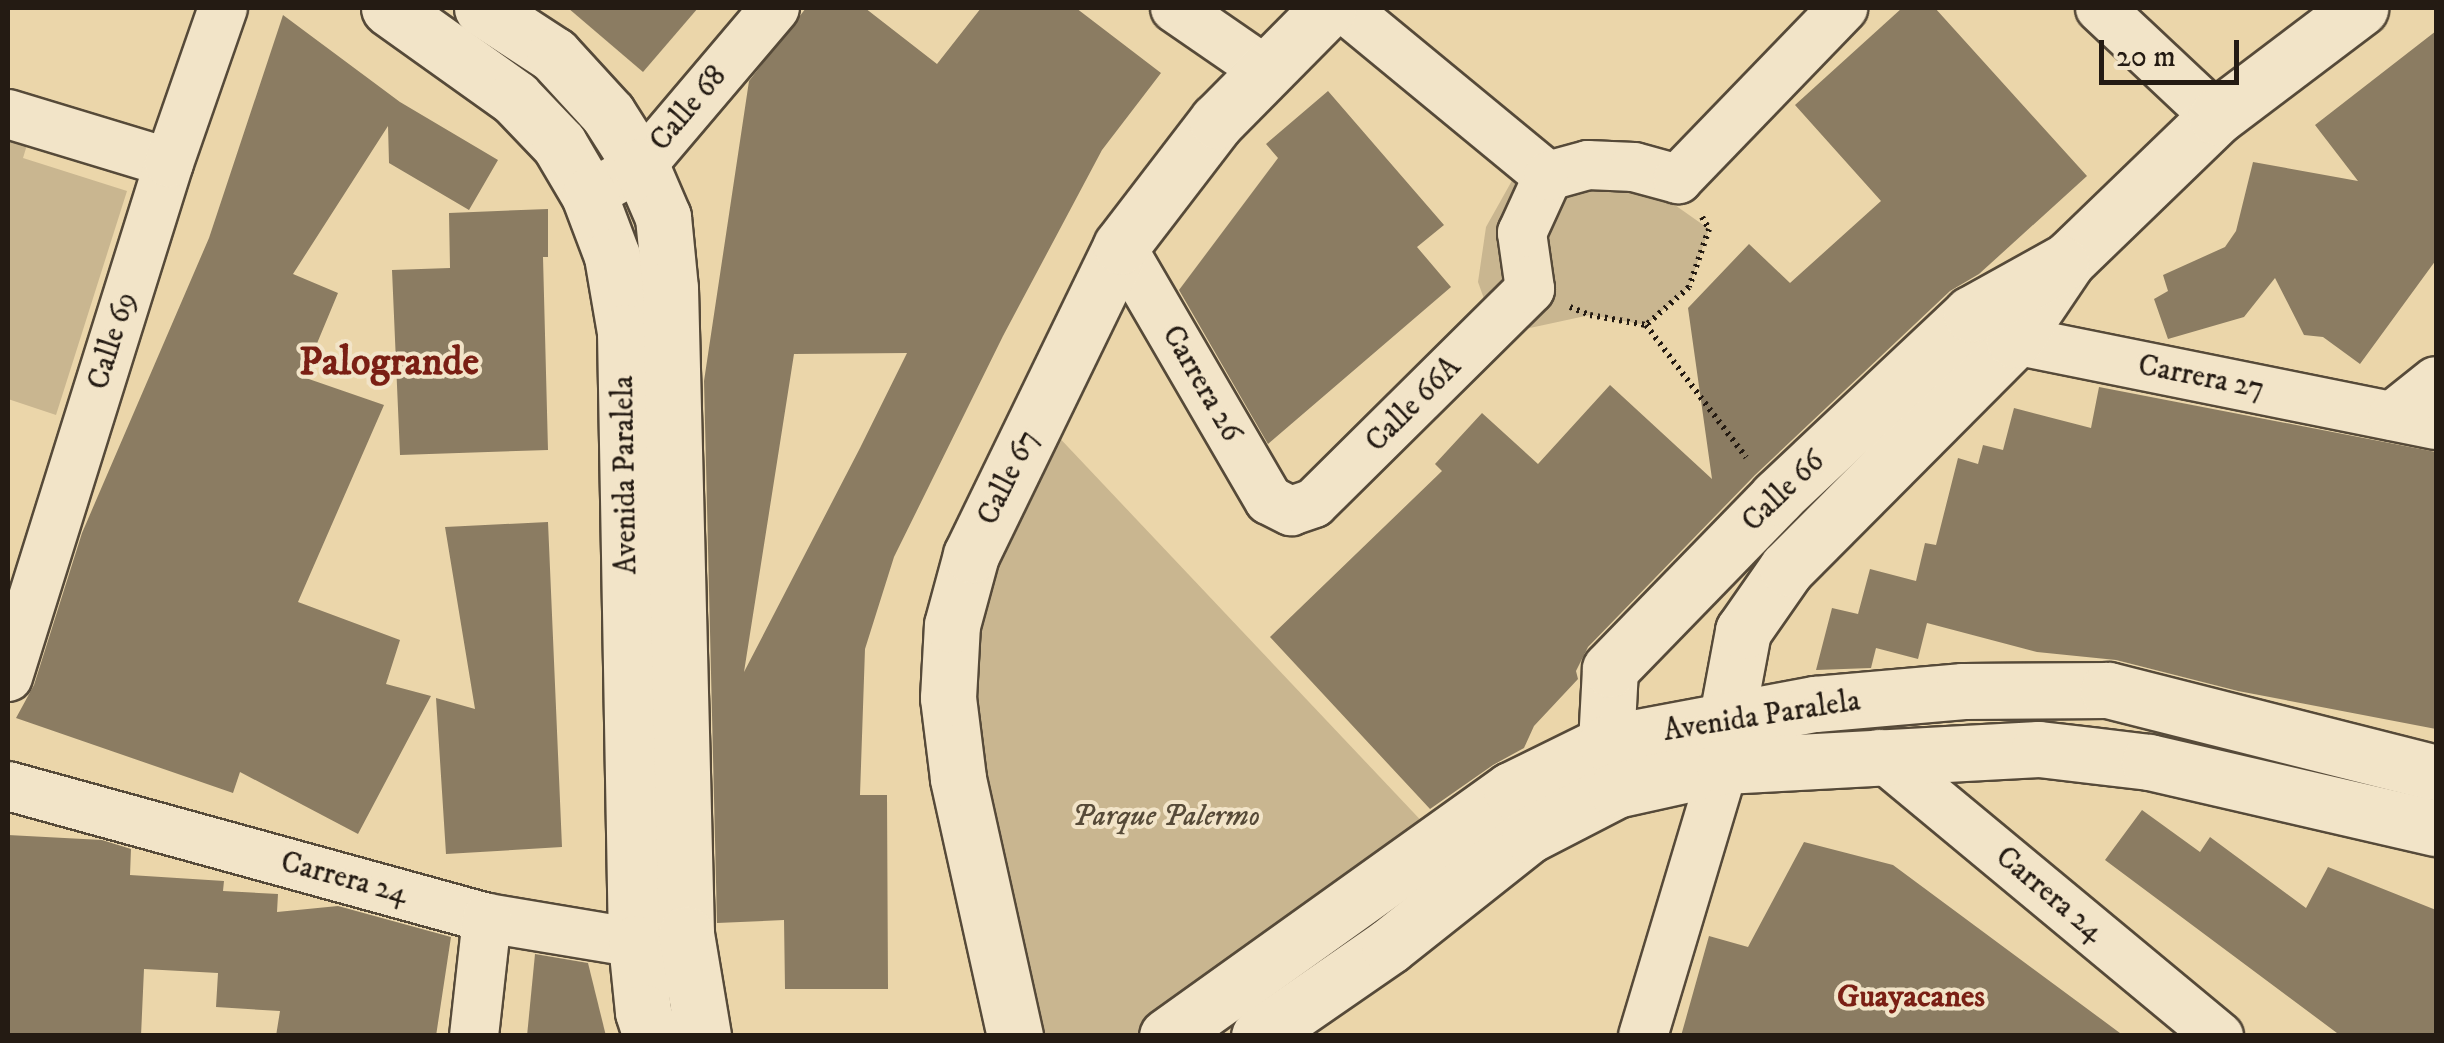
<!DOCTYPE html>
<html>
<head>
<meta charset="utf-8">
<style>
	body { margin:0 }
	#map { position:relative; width:2444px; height:1043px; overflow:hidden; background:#ebd6aa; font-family:"IM FELL DW Pica",serif }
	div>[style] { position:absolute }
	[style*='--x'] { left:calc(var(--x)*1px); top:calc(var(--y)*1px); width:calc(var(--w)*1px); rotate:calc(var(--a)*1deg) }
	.green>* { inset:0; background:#c9b690 }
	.building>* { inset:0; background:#8b7c62 }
	.path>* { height:6px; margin-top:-3px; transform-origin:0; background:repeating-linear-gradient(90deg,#241b13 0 2.5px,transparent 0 7.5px) }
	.roads { filter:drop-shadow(2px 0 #564a39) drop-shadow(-2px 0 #564a39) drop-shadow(0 2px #564a39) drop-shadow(0 -2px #564a39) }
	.street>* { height:48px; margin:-24px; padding:0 24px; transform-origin:24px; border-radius:24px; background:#f2e4c8 }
	.secondary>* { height:55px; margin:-27.5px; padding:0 27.5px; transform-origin:27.5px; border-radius:27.5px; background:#f2e4c8 }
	span { translate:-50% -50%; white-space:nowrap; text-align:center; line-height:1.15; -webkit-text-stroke:8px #f2e4c8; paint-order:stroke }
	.street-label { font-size:30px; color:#241b13 }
	.park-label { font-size:30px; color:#564a38; font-style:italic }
	.neighbourhood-label { font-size:32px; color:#7a1f14; font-weight:700 }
	.district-label { font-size:40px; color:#7a1f14; font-weight:700 }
	.frame { position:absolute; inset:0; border:10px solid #241b13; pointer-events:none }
	.scale { position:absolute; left:2099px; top:40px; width:140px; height:45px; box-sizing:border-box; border:5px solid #241b13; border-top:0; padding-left:12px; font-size:30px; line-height:35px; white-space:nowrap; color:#241b13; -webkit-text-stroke:8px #f2e4c8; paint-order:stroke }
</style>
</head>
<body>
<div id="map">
	<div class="green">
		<div style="clip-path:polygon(8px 114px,34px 122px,23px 158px,127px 191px,56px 415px,8px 399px)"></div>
		<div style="clip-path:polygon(1514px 177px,1645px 184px,1709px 229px,1689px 287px,1646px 325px,1590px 315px,1497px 335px,1478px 282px,1486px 227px)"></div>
		<div style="clip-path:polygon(1052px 430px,1447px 848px,1172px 1035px,1019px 1035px,963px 712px,987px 548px)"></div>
	</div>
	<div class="building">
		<div style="clip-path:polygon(568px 8px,698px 8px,643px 72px)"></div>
		<div style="clip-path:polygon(evenodd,806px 8px,865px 8px,937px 64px,981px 8px,1076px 8px,1161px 73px,1102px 150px,1003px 336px,894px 557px,865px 649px,860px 795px,887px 795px,888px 989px,785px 989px,784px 920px,717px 923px,704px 381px,749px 81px,806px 8px,907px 353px,860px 448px,744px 672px,794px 354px,907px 353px)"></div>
		<div style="clip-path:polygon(1902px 8px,1935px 8px,2087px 176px,1979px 274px,1950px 291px,1755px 475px,1588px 647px,1576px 671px,1578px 679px,1534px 726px,1524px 748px,1493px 765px,1430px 809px,1270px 637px,1442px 471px,1435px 464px,1482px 413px,1538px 464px,1610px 385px,1712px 479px,1688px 308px,1749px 244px,1790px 283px,1881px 201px,1795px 105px)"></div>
		<div style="clip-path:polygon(283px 15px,400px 102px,498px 160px,469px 210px,389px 163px,388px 126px,293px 274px,338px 293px,303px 377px,384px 405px,298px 602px,400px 640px,386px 684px,431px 696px,358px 834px,240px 772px,233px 793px,16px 718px,34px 685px,82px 533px,209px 238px)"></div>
		<div style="clip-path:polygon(2436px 31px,2436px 260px,2360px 364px,2323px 337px,2304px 335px,2275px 278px,2244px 317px,2168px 339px,2154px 299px,2168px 291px,2163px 275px,2225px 247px,2236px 231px,2253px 162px,2358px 181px,2315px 125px)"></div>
		<div style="clip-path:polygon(1328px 91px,1444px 225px,1417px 247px,1451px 287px,1268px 444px,1179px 290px,1278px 158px,1266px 144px)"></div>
		<div style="clip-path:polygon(548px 209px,548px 257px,543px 257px,548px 450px,400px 455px,392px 270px,450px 268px,449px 213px)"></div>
		<div style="clip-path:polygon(2099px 387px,2436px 452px,2436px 729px,2238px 691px,2116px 660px,2037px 652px,1927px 623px,1918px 659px,1876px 648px,1871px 668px,1816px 670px,1832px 608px,1858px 614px,1870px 569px,1916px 581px,1925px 543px,1936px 545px,1958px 458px,1978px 464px,1983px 445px,2003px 450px,2014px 408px,2091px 428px)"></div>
		<div style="clip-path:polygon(548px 522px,562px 847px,446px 854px,436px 698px,475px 709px,445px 527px)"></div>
		<div style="clip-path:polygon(2142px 810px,2200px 852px,2210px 837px,2306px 908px,2328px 867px,2436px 910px,2436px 1036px,2341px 1036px,2105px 860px)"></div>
		<div style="clip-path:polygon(8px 835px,102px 840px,131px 849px,130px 875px,224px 881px,223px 891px,278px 894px,277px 912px,338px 906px,451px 937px,436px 1036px,276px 1036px,280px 1011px,216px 1007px,218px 973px,144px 969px,141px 1036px,8px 1036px)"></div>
		<div style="clip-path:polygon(1804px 842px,1893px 865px,2124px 1036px,1681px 1036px,1709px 936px,1748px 947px)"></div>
		<div style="clip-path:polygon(535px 954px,588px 963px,606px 1036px,527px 1036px)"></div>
	</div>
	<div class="path">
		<div style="--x:1702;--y:217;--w:14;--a:60"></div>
		<div style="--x:1709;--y:229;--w:61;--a:109"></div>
		<div style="--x:1689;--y:287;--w:57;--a:138.5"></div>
		<div style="--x:1646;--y:325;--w:166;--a:52.9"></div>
		<div style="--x:1570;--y:307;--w:22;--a:22"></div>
		<div style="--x:1590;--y:315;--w:57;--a:10.1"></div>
	</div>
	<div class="roads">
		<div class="street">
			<div style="--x:1175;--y:8;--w:109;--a:34.6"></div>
			<div style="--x:1344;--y:8;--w:264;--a:39.5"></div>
			<div style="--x:2100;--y:8;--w:159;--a:43.2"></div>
			<div style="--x:8;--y:114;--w:168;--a:16.9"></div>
			<div style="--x:589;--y:195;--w:60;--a:-29.1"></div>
			<div style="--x:641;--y:166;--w:207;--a:-49.7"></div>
			<div style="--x:1121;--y:246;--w:294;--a:59.8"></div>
			<div style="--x:1269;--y:500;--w:25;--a:27"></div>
			<div style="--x:1291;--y:511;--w:24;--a:-19"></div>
			<div style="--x:1314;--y:503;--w:304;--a:-44.7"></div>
			<div style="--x:1530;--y:289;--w:57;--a:-98.1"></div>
			<div style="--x:1522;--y:233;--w:63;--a:-65.5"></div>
			<div style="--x:1548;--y:176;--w:41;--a:-15.4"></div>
			<div style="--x:1588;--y:165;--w:46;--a:2.5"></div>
			<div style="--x:1634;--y:167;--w:46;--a:15.3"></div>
			<div style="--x:1678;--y:179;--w:238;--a:-46"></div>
			<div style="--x:1984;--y:321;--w:36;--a:32"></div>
			<div style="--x:2014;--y:340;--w:430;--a:11.4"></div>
			<div style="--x:2392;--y:416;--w:56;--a:-38.5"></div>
			<div style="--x:8;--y:677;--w:539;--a:-72.61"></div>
			<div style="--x:169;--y:163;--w:164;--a:-70.8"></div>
			<div style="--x:1879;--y:754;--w:442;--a:39.7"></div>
			<div style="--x:8;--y:786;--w:497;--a:15.4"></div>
			<div style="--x:487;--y:918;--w:151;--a:9.5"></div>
			<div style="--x:636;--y:943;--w:37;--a:-11"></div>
			<div style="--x:474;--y:1036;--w:119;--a:-83.7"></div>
			<div style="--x:1643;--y:1036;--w:282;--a:-73.3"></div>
		</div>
		<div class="secondary">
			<div style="--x:389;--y:8;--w:155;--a:35.5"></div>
			<div style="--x:515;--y:98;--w:64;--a:46.3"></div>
			<div style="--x:559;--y:144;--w:59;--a:59.5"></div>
			<div style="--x:589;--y:195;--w:65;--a:69.3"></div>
			<div style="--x:612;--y:256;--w:77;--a:80.3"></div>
			<div style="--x:625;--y:332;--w:611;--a:88.97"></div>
			<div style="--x:636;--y:943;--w:69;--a:84.2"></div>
			<div style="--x:643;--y:1012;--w:25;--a:72"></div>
			<div style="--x:482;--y:8;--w:86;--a:33.1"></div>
			<div style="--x:554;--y:55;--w:80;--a:47.5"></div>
			<div style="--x:608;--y:114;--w:62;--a:57.6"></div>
			<div style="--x:641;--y:166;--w:56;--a:66.7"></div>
			<div style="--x:663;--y:217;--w:71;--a:84.4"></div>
			<div style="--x:670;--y:288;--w:646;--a:88.58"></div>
			<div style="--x:686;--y:934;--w:103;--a:80.5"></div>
			<div style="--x:1726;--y:722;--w:93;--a:-79.4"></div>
			<div style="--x:1743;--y:631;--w:77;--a:-55.1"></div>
			<div style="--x:1787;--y:568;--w:322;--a:-45.1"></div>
			<div style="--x:2014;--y:340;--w:97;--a:-56"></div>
			<div style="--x:2068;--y:260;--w:206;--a:-44"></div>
			<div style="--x:2216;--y:117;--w:181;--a:-37.1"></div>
			<div style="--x:1614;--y:778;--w:36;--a:-103"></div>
			<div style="--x:1606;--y:743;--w:74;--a:-86.9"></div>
			<div style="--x:1610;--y:669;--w:240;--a:-45.8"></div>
			<div style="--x:1777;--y:497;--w:267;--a:-43.3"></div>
			<div style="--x:1971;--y:314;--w:103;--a:-29.1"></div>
			<div style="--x:1015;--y:1036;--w:264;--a:-102.5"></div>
			<div style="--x:958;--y:778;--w:81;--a:-97.1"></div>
			<div style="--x:948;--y:698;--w:73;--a:-86.9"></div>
			<div style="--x:952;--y:625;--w:73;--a:-74.8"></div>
			<div style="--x:971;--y:555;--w:343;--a:-64.1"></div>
			<div style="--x:1121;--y:246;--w:158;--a:-52.5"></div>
			<div style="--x:1217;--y:121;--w:159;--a:-45.3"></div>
			<div style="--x:1167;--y:1036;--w:423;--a:-35.6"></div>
			<div style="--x:1511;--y:790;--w:106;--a:-26.3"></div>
			<div style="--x:1606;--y:743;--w:213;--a:-10.6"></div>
			<div style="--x:1815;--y:704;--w:149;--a:-5"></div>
			<div style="--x:1963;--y:691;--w:145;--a:-0.4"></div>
			<div style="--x:2108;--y:690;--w:338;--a:14.2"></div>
			<div style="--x:1259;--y:1036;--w:158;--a:-34.7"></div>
			<div style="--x:1389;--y:946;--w:179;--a:-38.4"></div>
			<div style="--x:1529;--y:835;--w:98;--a:-27.3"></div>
			<div style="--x:1616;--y:790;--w:111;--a:-12.5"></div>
			<div style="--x:1724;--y:766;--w:315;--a:-3.1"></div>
			<div style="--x:2039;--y:749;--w:111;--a:6.7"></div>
			<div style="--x:2149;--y:762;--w:294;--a:13"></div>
		</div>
	</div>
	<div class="street-label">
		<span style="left:689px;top:109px;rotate:-50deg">Calle 68</span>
		<span style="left:113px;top:341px;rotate:-73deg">Calle 69</span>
		<span style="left:2201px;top:378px;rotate:11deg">Carrera 27</span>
		<span style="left:1201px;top:384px;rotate:60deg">Carrera 26</span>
		<span style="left:1414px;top:405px;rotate:-45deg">Calle 66A</span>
		<span style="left:626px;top:475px;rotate:-91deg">Avenida Paralela</span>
		<span style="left:1009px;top:478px;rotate:-64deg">Calle 67</span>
		<span style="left:1784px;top:492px;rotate:-44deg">Calle 66</span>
		<span style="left:1762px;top:717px;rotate:-9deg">Avenida Paralela</span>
		<span style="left:344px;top:879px;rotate:15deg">Carrera 24</span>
		<span style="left:2049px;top:895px;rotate:40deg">Carrera 24</span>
	</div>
	<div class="park-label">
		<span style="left:1166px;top:817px">Parque Palermo</span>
	</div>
	<div class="neighbourhood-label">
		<span style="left:1911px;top:997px">Guayacanes</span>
	</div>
	<div class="district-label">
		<span style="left:389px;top:363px">Palogrande</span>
	</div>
	<div class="frame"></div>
	<div class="scale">20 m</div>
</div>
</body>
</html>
